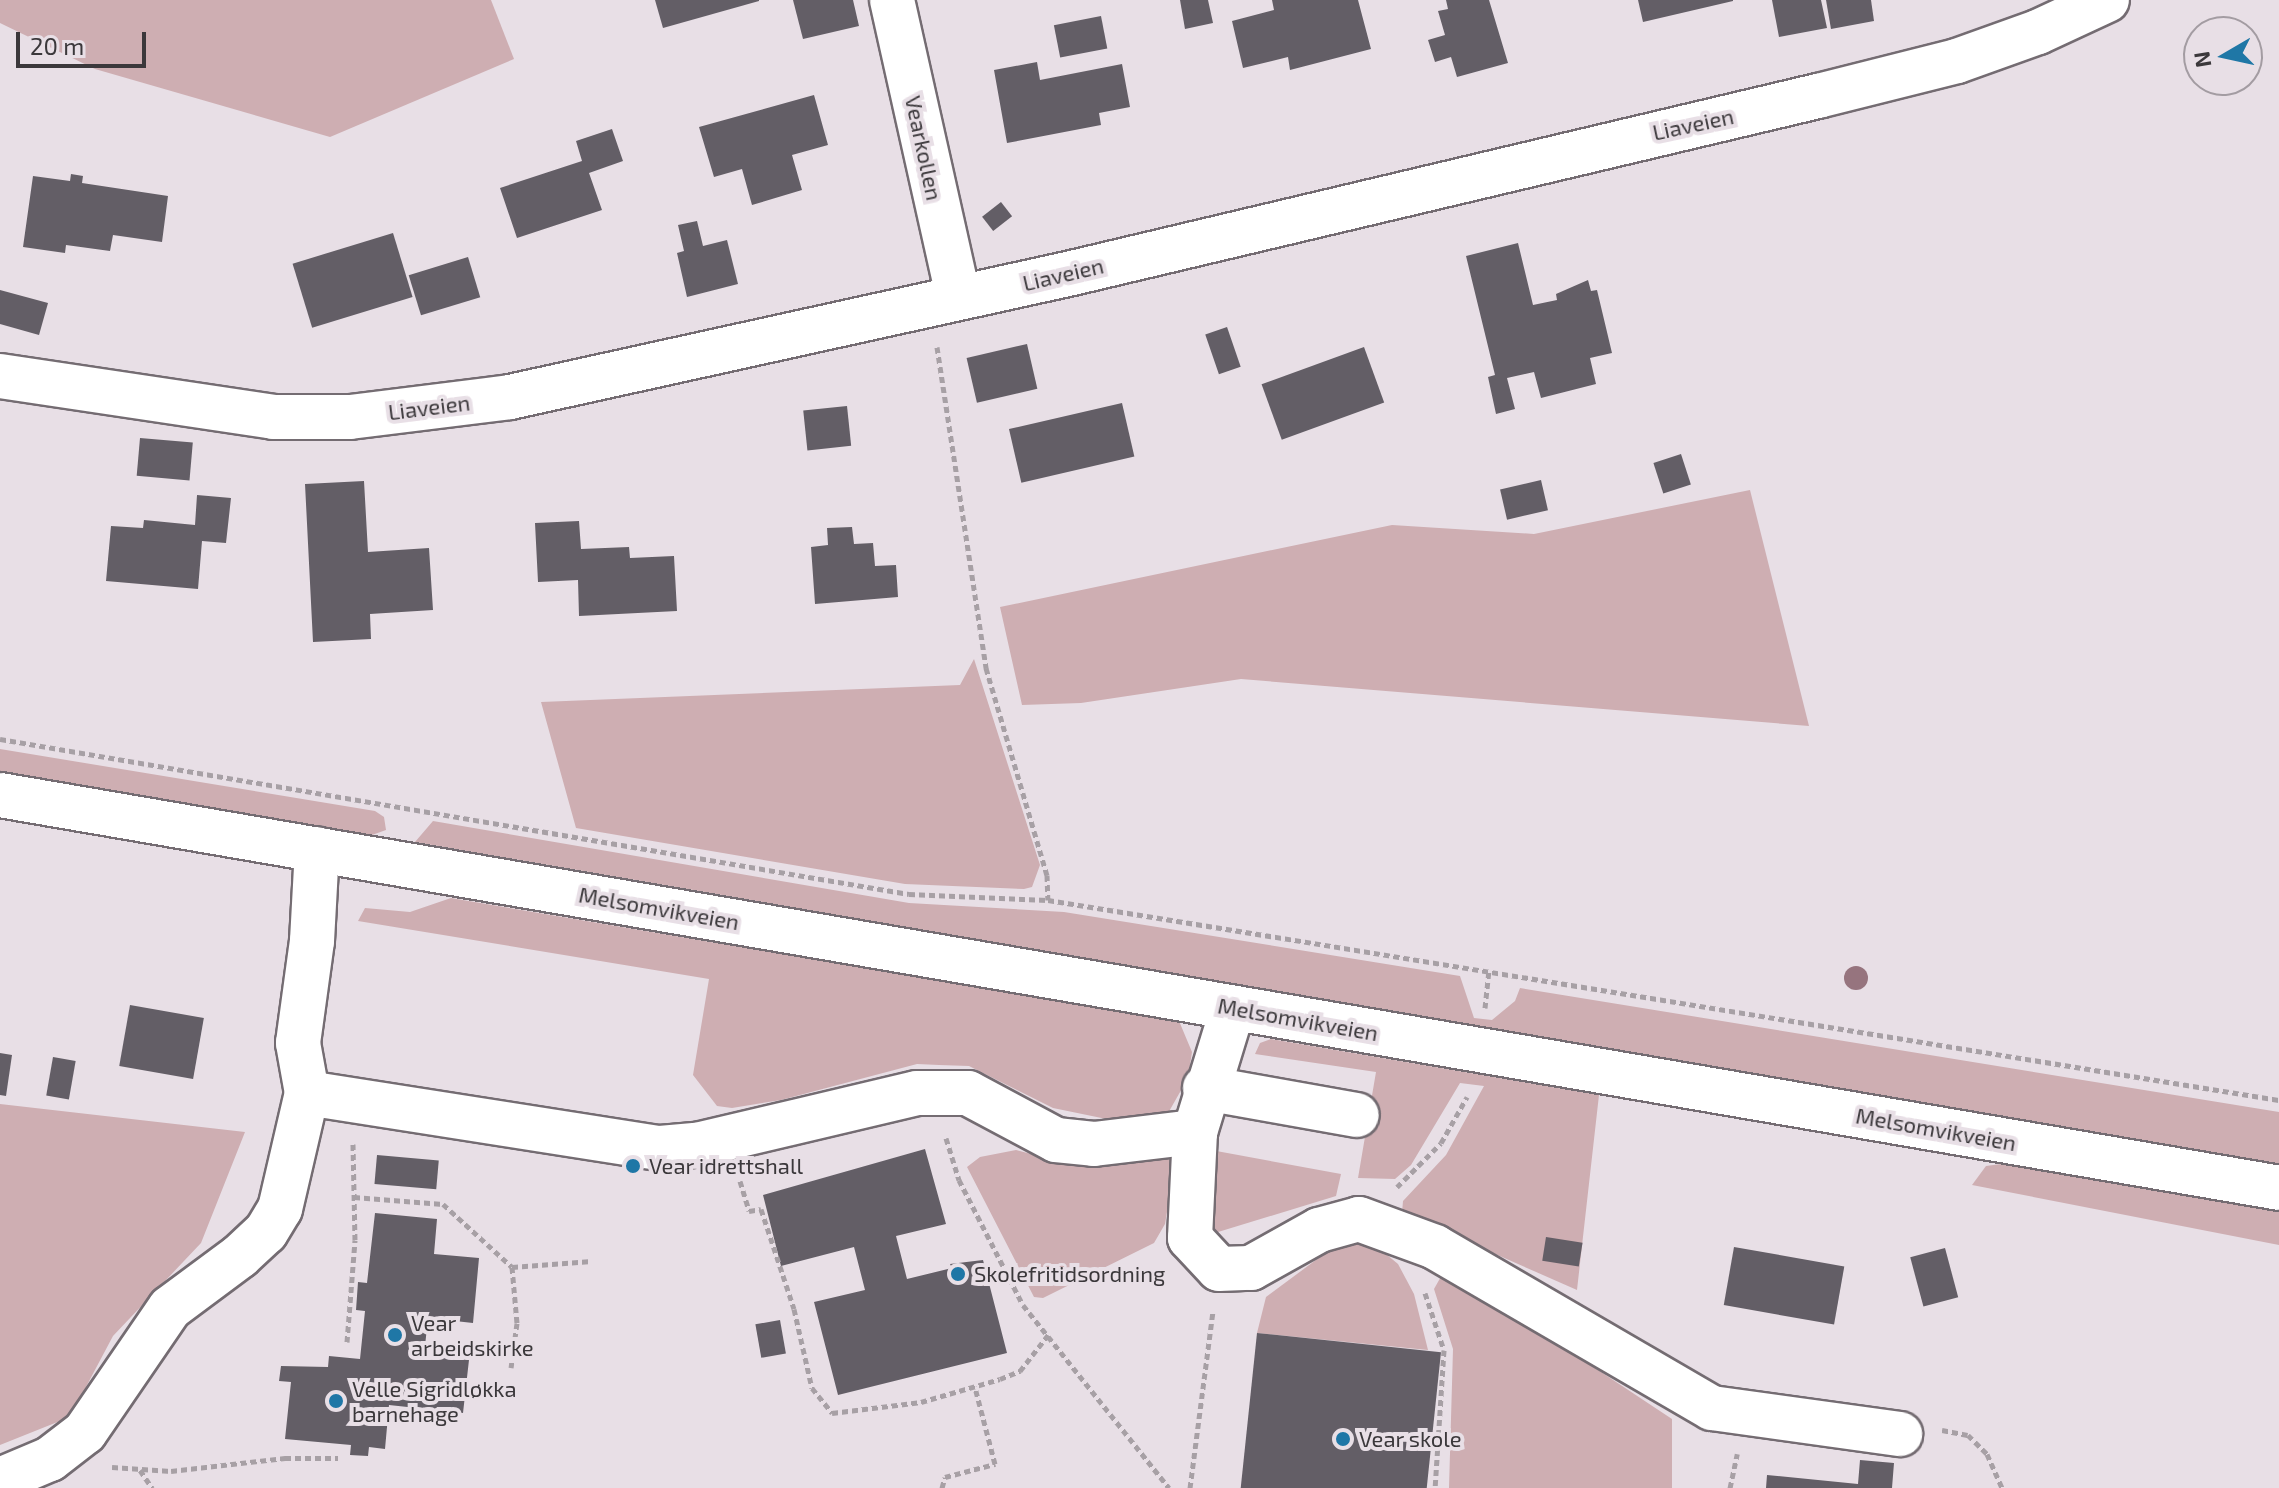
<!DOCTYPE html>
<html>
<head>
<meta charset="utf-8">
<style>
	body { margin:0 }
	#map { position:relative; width:2279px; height:1488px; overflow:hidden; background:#e8dfe6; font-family:"Exo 2",sans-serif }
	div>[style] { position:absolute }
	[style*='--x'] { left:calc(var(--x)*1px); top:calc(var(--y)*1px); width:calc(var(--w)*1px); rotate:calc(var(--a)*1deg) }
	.green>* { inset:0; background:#ceaeb2 }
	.building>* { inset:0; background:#635e66; transform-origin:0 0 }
	.path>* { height:5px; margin-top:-2.5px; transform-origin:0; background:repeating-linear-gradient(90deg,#a7a0a5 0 6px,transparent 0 10px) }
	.roads { filter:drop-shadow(2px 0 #746c72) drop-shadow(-2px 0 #746c72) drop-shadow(0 2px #746c72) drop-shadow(0 -2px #746c72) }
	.minor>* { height:44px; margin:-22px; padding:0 22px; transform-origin:22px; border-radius:22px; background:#fff }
	.major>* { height:44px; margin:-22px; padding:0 22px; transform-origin:22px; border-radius:22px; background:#fff }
	.trees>* { width:24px; height:24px; margin:-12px; border-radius:50%; background:#96747e }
	.dots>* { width:22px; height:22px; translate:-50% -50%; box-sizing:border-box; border:4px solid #e8dfe6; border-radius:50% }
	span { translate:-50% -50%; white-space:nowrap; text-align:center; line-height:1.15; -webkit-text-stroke:8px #e8dfe6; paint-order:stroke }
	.street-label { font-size:22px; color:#3b383b }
	.poi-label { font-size:22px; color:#3b383b }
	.left { translate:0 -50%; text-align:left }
	.north { position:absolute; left:2183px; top:16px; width:80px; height:80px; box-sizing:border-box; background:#e8dfe6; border:2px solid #a39ca2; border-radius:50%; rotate:261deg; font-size:22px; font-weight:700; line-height:32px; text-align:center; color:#3b383b }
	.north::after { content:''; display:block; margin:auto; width:28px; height:36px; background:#1f77a6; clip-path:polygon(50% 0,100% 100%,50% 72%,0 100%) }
	.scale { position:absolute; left:16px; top:32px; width:130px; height:36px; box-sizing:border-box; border:4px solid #3b383b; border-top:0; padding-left:10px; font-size:24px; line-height:28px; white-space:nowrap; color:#3b383b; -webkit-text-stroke:6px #e8dfe6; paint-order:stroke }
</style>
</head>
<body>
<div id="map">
	<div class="green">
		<div style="clip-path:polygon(0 0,491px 0,514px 59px,330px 137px,95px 69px,0 23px)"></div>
		<div style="clip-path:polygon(1750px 490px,1809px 726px,1241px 679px,1081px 703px,1022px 705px,1000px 607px,1392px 525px,1534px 534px)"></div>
		<div style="clip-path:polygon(974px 659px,1040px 865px,1032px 887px,1024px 889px,905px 884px,576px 828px,541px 702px,960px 685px)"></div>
		<div style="clip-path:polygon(0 749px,375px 811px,384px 817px,386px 830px,372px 835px,0 771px)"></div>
		<div style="clip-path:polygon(433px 821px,909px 903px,1064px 912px,1460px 976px,1474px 1018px,1492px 1020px,1515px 1001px,1520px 988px,2279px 1112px,2279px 1164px,415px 842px)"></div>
		<div style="clip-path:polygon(451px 898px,1179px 1021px,1192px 1052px,1188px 1078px,1167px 1115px,1121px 1122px,1053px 1108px,969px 1066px,939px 1065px,917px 1064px,781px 1100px,732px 1108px,717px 1106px,693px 1075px,709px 979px,358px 921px,365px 908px,410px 912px)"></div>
		<div style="clip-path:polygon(1271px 1039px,1599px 1095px,1577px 1290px,1402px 1213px,1403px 1201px,1446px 1155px,1484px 1086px,1460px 1083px,1411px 1165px,1395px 1179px,1358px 1178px,1376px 1072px,1255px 1054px,1260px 1043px)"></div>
		<div style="clip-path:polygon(0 1104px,245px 1132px,201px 1243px,113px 1336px,70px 1417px,0 1445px)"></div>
		<div style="clip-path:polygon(1016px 1150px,1065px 1163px,1165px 1154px,1176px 1158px,1165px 1224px,1154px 1243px,1043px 1298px,1034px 1297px,967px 1167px,980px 1157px)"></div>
		<div style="clip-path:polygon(1211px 1150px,1341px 1174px,1336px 1196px,1205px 1236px)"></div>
		<div style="clip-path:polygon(2001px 1164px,2279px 1212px,2279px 1245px,1972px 1185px,1986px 1166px)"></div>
		<div style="clip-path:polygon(1348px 1243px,1375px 1245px,1398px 1264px,1414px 1294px,1428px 1350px,1257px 1333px,1266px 1297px,1328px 1251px)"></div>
		<div style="clip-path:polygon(1450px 1272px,1672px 1419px,1672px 1488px,1449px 1488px,1453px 1349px,1434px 1289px,1443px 1273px)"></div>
	</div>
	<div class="building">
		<div style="clip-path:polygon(655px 0,759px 0,759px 1px,663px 28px)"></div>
		<div style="clip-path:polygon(793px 0,853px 0,859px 26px,803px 39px)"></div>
		<div style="clip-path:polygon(1180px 0,1208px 0,1213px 23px,1185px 29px)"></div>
		<div style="clip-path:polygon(1272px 0,1358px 0,1371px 49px,1290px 70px,1288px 57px,1243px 68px,1232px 21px,1274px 10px)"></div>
		<div style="clip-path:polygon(1446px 0,1489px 0,1508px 63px,1457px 77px,1451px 57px,1435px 62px,1428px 40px,1445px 35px,1438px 11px,1448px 9px)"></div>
		<div style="clip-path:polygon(1638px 0,1733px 0,1733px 1px,1643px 22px)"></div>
		<div style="clip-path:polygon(1772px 0,1821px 0,1827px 28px,1779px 37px)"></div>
		<div style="clip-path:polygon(1826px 0,1871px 0,1874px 21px,1831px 29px)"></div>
		<div style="left:1101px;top:16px;width:33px;height:48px;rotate:79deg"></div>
		<div style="clip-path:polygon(1037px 62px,1040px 80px,1122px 64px,1130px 107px,1099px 113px,1101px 125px,1007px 143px,994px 70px)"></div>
		<div style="clip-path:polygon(814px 95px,828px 145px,792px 155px,802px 190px,752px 205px,742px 169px,714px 177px,699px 127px)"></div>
		<div style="clip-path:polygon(612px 129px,623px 161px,589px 173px,602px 210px,517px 238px,500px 188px,582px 161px,576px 141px)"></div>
		<div style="clip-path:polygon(71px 174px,83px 176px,82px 183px,168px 196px,162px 242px,113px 235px,110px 251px,66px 245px,65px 253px,23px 247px,33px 176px,70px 181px)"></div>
		<div style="left:1001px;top:202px;width:18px;height:24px;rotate:52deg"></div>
		<div style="clip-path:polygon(697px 221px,703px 246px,727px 240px,738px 284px,687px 297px,677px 253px,684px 251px,678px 225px)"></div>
		<div style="left:393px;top:233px;width:67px;height:105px;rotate:73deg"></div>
		<div style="clip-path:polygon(1518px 243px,1533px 305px,1557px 300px,1556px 294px,1588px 280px,1591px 291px,1597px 290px,1612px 353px,1590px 358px,1596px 384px,1541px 398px,1534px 372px,1507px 378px,1515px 409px,1496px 414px,1488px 377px,1495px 375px,1466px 256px)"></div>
		<div style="left:468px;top:257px;width:42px;height:62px;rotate:73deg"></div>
		<div style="clip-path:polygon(0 290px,48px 303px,39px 335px,0 324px)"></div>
		<div style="left:1227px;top:327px;width:42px;height:23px;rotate:71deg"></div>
		<div style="left:1027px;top:344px;width:46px;height:62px;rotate:77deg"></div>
		<div style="left:1364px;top:347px;width:59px;height:109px;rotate:70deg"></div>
		<div style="left:1122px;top:403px;width:55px;height:116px;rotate:77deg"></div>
		<div style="left:847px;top:406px;width:40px;height:44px;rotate:84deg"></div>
		<div style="left:140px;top:438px;width:53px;height:38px;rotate:5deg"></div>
		<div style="left:1681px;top:454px;width:32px;height:29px;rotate:72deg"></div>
		<div style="left:1541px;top:480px;width:31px;height:42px;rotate:77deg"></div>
		<div style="clip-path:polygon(364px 481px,368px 552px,429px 548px,433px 610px,370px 614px,371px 639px,313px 642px,305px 484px)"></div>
		<div style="clip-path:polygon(197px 495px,231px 498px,226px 543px,202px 541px,198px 589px,106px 581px,111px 526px,143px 528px,144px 520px,195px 525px)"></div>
		<div style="clip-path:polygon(579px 521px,581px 549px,629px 547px,630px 558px,674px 556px,677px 611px,579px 616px,578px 580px,538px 582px,535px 523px)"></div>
		<div style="clip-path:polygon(852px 527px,854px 544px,873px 543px,875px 566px,896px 565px,898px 597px,815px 604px,811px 547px,828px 545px,827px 528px)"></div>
		<div style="left:130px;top:1005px;width:75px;height:62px;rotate:10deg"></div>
		<div style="clip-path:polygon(0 1053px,12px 1055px,6px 1096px,0 1095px)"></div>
		<div style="left:53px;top:1057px;width:23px;height:39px;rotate:10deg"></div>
		<div style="clip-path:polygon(925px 1149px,946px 1224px,896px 1236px,907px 1279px,952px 1268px,950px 1264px,983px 1260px,1007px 1353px,838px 1395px,814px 1302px,865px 1290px,854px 1247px,781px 1266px,763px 1195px)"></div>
		<div style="left:377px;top:1155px;width:62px;height:29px;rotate:5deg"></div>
		<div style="clip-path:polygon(375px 1213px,437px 1219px,434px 1254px,479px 1258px,473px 1323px,428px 1318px,425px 1346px,470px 1351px,463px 1413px,389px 1405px,385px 1449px,369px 1447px,368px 1456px,350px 1455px,351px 1445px,285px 1439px,291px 1382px,279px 1381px,281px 1366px,328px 1367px,329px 1356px,360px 1359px,365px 1311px,356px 1310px,358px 1282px,367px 1283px)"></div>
		<div style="left:1546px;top:1237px;width:37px;height:24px;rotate:9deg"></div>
		<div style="left:1734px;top:1247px;width:112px;height:59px;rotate:10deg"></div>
		<div style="left:1945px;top:1248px;width:51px;height:36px;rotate:75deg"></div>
		<div style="left:780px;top:1320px;width:34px;height:25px;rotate:80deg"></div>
		<div style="left:1257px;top:1333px;width:185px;height:156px;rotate:6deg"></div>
		<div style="clip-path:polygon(1860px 1460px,1894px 1463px,1892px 1488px,1766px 1488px,1767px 1475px,1858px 1484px)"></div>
	</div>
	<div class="path">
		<div style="--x:937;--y:347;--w:325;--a:81.3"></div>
		<div style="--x:986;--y:668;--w:216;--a:73.6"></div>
		<div style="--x:1047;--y:875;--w:25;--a:88"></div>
		<div style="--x:0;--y:739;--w:922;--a:9.68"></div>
		<div style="--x:909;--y:894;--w:139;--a:2.5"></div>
		<div style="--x:1048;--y:900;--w:1247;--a:9.23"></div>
		<div style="--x:1485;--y:1008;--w:38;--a:-84"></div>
		<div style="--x:946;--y:1138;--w:44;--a:72.8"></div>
		<div style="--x:959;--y:1180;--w:140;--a:62.9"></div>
		<div style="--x:1023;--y:1305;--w:234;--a:51.4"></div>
		<div style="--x:740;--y:1181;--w:31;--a:73"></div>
		<div style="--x:749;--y:1211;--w:12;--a:-9"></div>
		<div style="--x:761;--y:1209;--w:105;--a:71.7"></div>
		<div style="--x:794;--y:1309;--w:81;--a:77.2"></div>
		<div style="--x:812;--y:1388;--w:32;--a:51"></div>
		<div style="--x:832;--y:1413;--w:90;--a:-7"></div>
		<div style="--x:921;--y:1402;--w:82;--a:-16.2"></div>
		<div style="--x:1000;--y:1379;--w:22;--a:-22"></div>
		<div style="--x:1020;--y:1371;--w:46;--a:-52.1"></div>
		<div style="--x:1397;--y:1187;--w:62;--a:-45"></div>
		<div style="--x:1441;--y:1143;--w:53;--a:-60.5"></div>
		<div style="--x:354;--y:1197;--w:89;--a:4.5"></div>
		<div style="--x:443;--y:1204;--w:93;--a:42.4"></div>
		<div style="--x:512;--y:1267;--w:56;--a:84.9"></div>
		<div style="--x:517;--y:1323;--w:45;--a:97.6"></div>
		<div style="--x:512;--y:1267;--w:80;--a:-4.3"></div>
		<div style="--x:1425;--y:1293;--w:60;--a:71.6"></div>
		<div style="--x:1444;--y:1350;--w:138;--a:93.7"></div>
		<div style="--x:347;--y:1342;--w:102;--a:-85.5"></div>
		<div style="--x:355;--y:1240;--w:96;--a:-91.2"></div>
		<div style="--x:1942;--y:1430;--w:26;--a:11"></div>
		<div style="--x:1968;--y:1435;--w:27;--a:45"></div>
		<div style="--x:1987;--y:1454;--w:37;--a:66"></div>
		<div style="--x:112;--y:1467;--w:59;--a:3.9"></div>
		<div style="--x:171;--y:1471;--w:115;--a:-6.5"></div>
		<div style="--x:285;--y:1458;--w:53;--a:0"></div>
		<div style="--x:140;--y:1470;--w:22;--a:56"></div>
		<div style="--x:942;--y:1488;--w:11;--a:-75"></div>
		<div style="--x:945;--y:1477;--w:52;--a:-14.6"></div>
		<div style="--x:995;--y:1464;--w:80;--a:-104.6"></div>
		<div style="--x:1190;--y:1488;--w:179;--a:-82.6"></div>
		<div style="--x:1730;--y:1488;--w:35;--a:-78"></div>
	</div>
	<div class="roads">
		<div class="minor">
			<div style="--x:892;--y:0;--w:303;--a:77.4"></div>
			<div style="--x:0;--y:376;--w:276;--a:8.5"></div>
			<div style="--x:273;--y:417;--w:77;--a:0"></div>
			<div style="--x:350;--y:417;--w:161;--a:-7.1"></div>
			<div style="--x:510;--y:397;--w:576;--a:-12.44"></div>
			<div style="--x:1072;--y:273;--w:767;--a:-13.35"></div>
			<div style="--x:1818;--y:96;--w:143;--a:-14.1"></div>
			<div style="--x:1957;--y:61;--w:86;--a:-19.7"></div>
			<div style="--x:2038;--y:32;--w:76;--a:-24.9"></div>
			<div style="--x:1205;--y:1088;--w:154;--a:10.1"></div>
			<div style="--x:307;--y:1093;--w:357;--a:8.9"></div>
			<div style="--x:660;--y:1148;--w:37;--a:-5"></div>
			<div style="--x:697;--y:1145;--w:226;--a:-13.3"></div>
			<div style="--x:917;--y:1093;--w:51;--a:0"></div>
			<div style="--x:968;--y:1093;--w:100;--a:28.1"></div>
			<div style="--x:1056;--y:1140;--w:38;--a:6"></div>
			<div style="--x:1094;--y:1144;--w:102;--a:-6.8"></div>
			<div style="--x:1195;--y:1132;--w:130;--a:-73"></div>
			<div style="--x:1195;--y:1132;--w:106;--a:92.7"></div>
			<div style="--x:1190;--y:1238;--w:42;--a:46.9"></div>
			<div style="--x:1219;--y:1269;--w:32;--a:-2"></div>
			<div style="--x:1251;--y:1268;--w:78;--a:-29.2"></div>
			<div style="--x:1319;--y:1230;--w:41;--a:-15.4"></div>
			<div style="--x:1359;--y:1219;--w:81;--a:20.2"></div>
			<div style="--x:1435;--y:1247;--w:320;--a:30.2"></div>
			<div style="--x:1712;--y:1408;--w:190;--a:7.9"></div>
			<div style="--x:0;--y:1480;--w:54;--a:-22.8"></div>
			<div style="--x:50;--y:1459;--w:44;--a:-37.6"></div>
			<div style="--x:85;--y:1432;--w:150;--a:-55.6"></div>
			<div style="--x:170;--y:1308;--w:87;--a:-36.6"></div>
			<div style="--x:240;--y:1256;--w:35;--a:-43"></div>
			<div style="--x:266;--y:1232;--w:27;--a:-59"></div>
			<div style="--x:280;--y:1209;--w:119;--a:-76.9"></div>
			<div style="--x:307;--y:1093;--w:51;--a:-100.2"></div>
			<div style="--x:298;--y:1043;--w:103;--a:-82.2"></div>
			<div style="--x:312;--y:941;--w:92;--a:-86.9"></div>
		</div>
		<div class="major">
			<div style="--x:0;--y:795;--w:2313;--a:9.78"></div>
		</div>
	</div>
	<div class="trees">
		<div style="left:1856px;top:978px"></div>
	</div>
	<div class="dots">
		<div style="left:633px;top:1166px;background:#1f77a6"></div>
		<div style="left:958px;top:1274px;background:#1f77a6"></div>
		<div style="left:395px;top:1335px;background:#1f77a6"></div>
		<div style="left:336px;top:1401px;background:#1f77a6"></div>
		<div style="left:1343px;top:1439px;background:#1f77a6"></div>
	</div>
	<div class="street-label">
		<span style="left:1693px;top:124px;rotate:-12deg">Liaveien</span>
		<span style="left:924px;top:148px;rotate:78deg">Vearkollen</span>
		<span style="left:1063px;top:274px;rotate:-13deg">Liaveien</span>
		<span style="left:429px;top:407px;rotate:-7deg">Liaveien</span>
		<span style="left:659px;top:908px;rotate:10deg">Melsomvikveien</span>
		<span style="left:1298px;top:1019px;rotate:10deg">Melsomvikveien</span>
		<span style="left:1936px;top:1129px;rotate:10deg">Melsomvikveien</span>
	</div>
	<div class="poi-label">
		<span class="left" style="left:649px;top:1166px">Vear idrettshall</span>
		<span class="left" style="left:974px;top:1274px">Skolefritidsordning</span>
		<span class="left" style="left:411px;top:1335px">Vear<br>arbeidskirke</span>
		<span class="left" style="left:352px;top:1401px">Velle Sigridløkka<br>barnehage</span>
		<span class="left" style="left:1359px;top:1439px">Vear skole</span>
	</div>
	<div class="north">N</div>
	<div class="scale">20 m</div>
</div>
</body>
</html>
